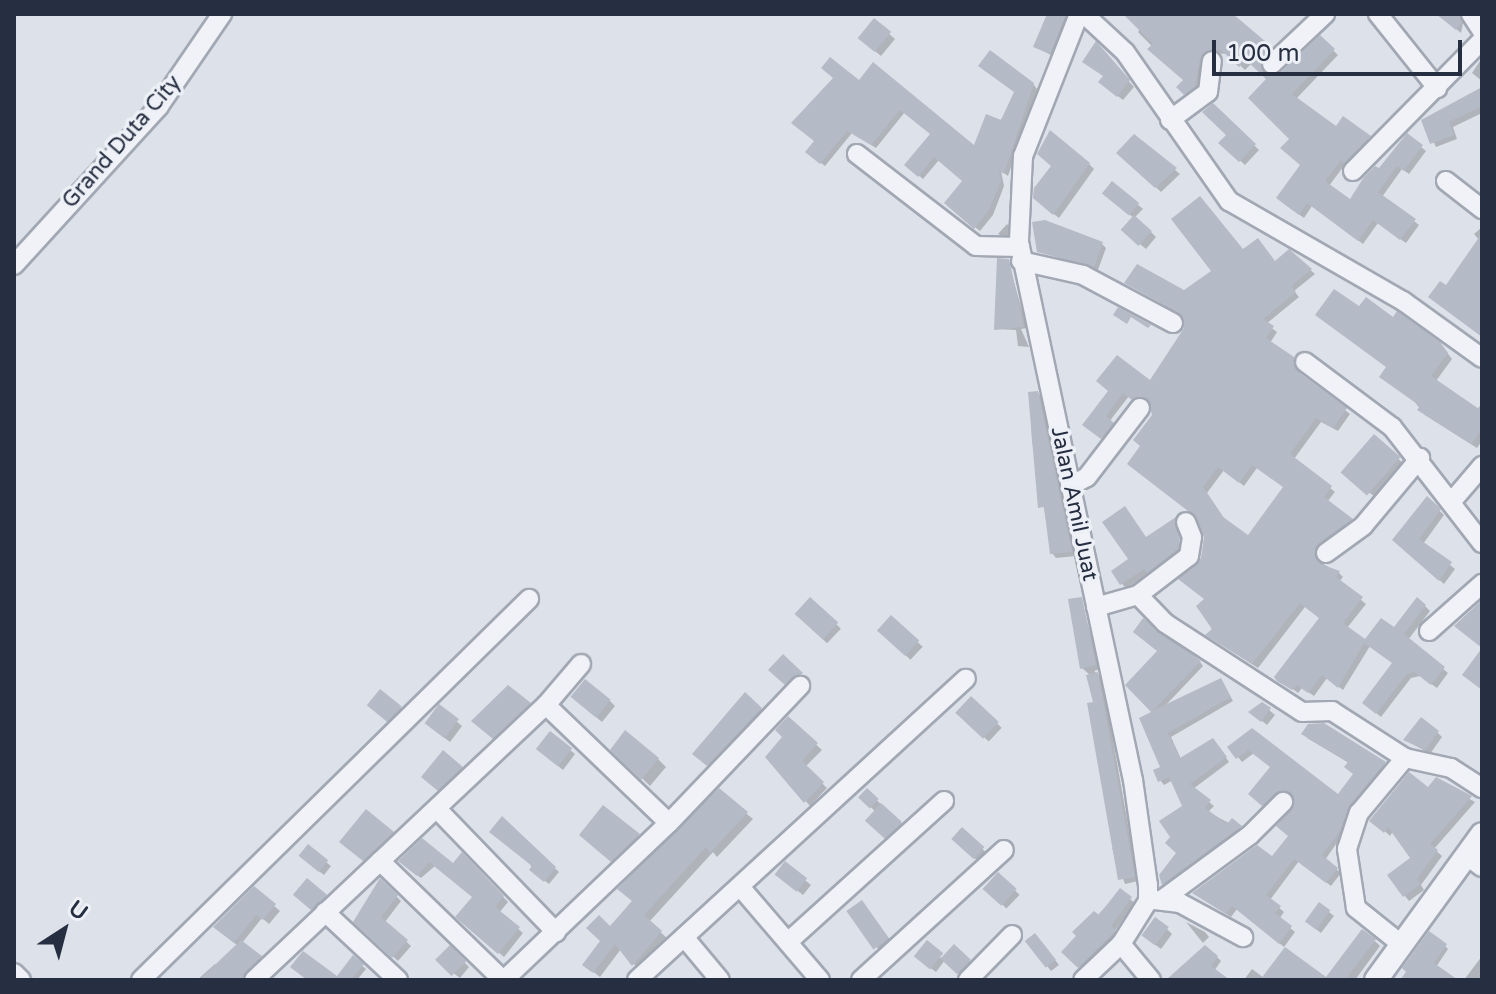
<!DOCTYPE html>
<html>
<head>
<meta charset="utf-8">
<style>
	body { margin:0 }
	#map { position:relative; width:1496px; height:994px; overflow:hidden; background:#dde1e9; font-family:"Varela Round",sans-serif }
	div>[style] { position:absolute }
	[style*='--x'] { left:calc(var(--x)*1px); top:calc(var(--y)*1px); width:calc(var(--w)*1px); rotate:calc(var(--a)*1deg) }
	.shadow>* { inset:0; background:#0003; transform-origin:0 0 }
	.stream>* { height:5px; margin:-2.5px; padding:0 2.5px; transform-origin:2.5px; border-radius:2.5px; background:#95adcc }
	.building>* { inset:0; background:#b4bac6; transform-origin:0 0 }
	.roads { filter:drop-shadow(2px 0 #a2a8b3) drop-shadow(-2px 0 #a2a8b3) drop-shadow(0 2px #a2a8b3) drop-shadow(0 -2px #a2a8b3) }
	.minor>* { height:18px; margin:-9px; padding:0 9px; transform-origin:9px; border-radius:9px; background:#f0f2f7 }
	.tertiary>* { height:22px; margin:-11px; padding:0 11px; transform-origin:11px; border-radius:11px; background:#f0f2f7 }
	span { translate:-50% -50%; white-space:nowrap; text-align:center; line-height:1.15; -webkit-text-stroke:7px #edf0f6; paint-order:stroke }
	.street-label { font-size:22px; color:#262e41 }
	.frame { position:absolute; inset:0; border:16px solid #262e41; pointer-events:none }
	.north { position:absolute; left:24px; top:890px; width:80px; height:80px; -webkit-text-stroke:6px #edf0f6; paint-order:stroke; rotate:36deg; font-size:22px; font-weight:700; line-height:32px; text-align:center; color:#262e41 }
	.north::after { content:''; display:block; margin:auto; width:28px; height:36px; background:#262e41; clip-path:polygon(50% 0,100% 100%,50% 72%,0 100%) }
	.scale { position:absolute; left:1212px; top:40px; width:250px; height:36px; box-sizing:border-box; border:4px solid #262e41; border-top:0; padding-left:10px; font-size:24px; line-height:28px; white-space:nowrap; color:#262e41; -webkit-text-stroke:6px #edf0f6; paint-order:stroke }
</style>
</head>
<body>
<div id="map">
	<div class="shadow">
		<div style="clip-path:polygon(1049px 14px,1074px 14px,1055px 57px,1035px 47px)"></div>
		<div style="clip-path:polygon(1133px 14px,1228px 14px,1275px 53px,1264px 65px,1267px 75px,1280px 75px,1320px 38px,1338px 55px,1296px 99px,1336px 129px,1374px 141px,1350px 166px,1346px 163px,1329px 186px,1351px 202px,1379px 171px,1421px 147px,1426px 151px,1409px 174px,1402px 169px,1382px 197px,1419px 225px,1406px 243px,1378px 223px,1363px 244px,1312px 206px,1304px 218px,1283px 203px,1302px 165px,1269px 79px,1252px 63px,1245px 70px,1228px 54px,1213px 53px,1199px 91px,1190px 98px,1179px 87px,1185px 80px,1138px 32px,1142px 27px)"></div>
		<div style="clip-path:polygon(1450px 14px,1465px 14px,1461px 33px,1450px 24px)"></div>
		<div style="clip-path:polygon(874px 21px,895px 39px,881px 56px,865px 43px)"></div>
		<div style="clip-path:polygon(1105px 55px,1134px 87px,1123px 100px,1106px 87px)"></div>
		<div style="clip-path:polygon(1482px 58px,1482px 81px,1472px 73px)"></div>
		<div style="clip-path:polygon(859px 83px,975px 148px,1033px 84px,1037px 89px,1008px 176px,1001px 171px,1004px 186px,993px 215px,980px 231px,950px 207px,965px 181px,939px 160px,923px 179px,906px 165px,932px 134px,905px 112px,876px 148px,852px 133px,825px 166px,812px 156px)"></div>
		<div style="clip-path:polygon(1482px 90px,1482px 113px,1453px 127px,1457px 139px,1436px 147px,1423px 120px)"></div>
		<div style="clip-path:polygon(1213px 106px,1259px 150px,1245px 165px,1221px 143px,1229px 135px)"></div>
		<div style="clip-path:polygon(1134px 137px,1180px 174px,1161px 192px,1119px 153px)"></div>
		<div style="clip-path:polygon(1089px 164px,1094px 169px,1059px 218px,1040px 203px)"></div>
		<div style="clip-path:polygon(1112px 183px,1143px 209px,1134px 218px,1109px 198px)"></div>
		<div style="clip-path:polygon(1007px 224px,1011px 228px,1011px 239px,998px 234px)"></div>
		<div style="clip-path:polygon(1482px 227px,1482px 336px,1446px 288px,1479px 240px,1474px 234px)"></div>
		<div style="clip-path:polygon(1151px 232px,1156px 237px,1146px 249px,1129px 235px)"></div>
		<div style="clip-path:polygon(1102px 244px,1106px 248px,1098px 270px,1038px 251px)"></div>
		<div style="clip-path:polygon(evenodd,1243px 252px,1276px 263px,1289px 252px,1315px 274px,1294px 291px,1299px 297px,1266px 324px,1277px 332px,1270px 343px,1298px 364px,1301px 376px,1350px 414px,1338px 431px,1321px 422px,1294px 459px,1335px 492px,1327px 502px,1355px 524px,1323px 548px,1318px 561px,1339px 573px,1343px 577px,1339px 582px,1366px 604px,1347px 628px,1365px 642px,1394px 630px,1425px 606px,1430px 611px,1408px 640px,1448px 673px,1437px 688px,1420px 676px,1411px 678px,1381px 717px,1369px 707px,1394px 664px,1370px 646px,1343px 690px,1327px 678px,1314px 696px,1302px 688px,1298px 693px,1277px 677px,1321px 619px,1305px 607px,1258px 668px,1213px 639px,1202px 560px,1205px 532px,1142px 447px,1154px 415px,1150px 402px,1138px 403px,1129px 396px,1109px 422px,1117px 429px,1106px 442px,1089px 429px,1110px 391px,1151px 383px,1186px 328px,1182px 315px,1126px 283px,1184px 293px,1243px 252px,1257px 468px,1285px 488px,1248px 538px,1226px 521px,1207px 493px,1224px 470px,1244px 486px,1257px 468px)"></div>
		<div style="clip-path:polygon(1008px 261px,1027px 328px,1021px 329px,1029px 347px,1018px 346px,1016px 330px,996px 329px)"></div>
		<div style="clip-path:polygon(1359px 309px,1445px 350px,1452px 359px,1436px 381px,1477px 410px,1482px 403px,1482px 441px,1477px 448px,1425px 415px,1388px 368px)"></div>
		<div style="clip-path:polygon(1038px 393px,1042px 398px,1076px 556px,1056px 558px,1052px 553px,1032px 441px,1030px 394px)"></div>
		<div style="clip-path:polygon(1374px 437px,1404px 464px,1378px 499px,1351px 479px)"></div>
		<div style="clip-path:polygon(1427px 499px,1444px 515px,1423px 544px,1455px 569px,1444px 584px,1399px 544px)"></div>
		<div style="clip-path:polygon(1175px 519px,1182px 554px,1126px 588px,1122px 584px,1130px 560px,1147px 539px)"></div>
		<div style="left:810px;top:599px;width:43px;height:20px;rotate:44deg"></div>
		<div style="clip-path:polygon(1081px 599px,1100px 669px,1094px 671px,1102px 678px,1138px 881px,1125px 884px,1112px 848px,1118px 847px,1090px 675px,1082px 668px)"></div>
		<div style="left:892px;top:618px;width:42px;height:18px;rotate:43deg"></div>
		<div style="clip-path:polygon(1200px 662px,1203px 666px,1164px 707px,1221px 680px,1233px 701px,1171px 737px,1181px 759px,1217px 745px,1229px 762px,1193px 789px,1214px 806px,1208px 812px,1244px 831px,1167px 888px,1161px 875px,1178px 853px,1185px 807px,1173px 780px,1164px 785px,1160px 780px,1163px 768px,1154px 713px,1129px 689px)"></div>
		<div style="clip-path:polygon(745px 695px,766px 714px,713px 769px,700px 759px)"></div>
		<div style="left:971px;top:699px;width:42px;height:19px;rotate:43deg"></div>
		<div style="clip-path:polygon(610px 701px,615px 706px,602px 722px,578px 702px)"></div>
		<div style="clip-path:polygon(529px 704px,534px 709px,499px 742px,479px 726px)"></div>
		<div style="clip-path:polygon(1262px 704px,1275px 715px,1267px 725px,1256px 716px)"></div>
		<div style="clip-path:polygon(439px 707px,462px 726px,450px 742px,429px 726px)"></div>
		<div style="clip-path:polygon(401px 708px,405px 713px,393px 725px,375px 710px)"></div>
		<div style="clip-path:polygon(788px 719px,822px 750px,805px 767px,827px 788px,810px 806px,768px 757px,785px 738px)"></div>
		<div style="clip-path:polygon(1323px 725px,1389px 768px,1325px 860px,1341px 873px,1331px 886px,1299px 861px,1270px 900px,1284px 912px,1279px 919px,1295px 932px,1284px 947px,1237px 909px,1231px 917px,1195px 893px,1272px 859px,1290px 836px,1297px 804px,1290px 794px,1268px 809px,1255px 799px,1272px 767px,1254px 753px,1242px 762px,1230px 747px,1252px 731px,1339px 797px,1356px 775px,1349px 763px,1307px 738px)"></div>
		<div style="clip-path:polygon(1438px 733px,1442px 737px,1430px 754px,1406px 740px)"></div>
		<div style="clip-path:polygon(570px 750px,575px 754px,563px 770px,543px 754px)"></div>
		<div style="clip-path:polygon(613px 750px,658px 759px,666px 767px,650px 786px)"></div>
		<div style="clip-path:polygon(462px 768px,466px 773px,444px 794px,428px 782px)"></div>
		<div style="clip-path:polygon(1436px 780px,1475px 802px,1434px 849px,1442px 856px,1421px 885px,1424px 890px,1409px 901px,1389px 876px,1413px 859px,1393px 831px,1390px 836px,1372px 819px,1429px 790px)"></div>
		<div style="clip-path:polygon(719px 791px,753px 819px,717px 857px,713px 852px,649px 922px,667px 938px,639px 970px,621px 949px,600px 977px,591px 970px,610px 929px)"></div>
		<div style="clip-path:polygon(867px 791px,906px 828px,891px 842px,868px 821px,876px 812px,860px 797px)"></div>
		<div style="clip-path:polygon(603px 808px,646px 843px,620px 868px,589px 843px)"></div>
		<div style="clip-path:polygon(502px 819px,559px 872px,549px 884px,536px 874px)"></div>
		<div style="left:962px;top:830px;width:35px;height:12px;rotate:43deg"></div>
		<div style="clip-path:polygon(393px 833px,400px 841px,372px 867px,350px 849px)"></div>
		<div style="clip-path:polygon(422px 841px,453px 866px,462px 855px,508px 902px,499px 913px,523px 933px,504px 957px,463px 922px,474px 897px,435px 866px,421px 878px,405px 866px)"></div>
		<div style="clip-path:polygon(306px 861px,326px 862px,331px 866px,324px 875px)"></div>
		<div style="clip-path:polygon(785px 864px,811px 885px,803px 895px,780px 877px)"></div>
		<div style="left:998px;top:874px;width:30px;height:19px;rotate:44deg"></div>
		<div style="clip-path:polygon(307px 881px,330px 901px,317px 913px,301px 900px)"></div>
		<div style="clip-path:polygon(381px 881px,401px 901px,385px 922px,411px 946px,398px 961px,355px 921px)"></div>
		<div style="clip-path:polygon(254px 889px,280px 911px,269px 924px,262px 918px,242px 943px,265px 962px,248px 980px,197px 980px,215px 964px,220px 968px,238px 946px,220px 931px)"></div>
		<div style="clip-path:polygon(1120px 891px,1135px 903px,1114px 932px,1119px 936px,1084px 971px,1064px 952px)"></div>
		<div style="clip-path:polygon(866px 907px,893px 944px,882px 954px,850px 911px)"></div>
		<div style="clip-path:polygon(1329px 912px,1334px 916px,1321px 933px,1312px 926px)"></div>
		<div style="clip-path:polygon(1186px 922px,1205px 932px,1209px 937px,1203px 943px)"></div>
		<div style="clip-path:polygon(1167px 929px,1172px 934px,1161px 949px,1149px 940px)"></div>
		<div style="clip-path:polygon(1040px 941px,1059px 965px,1051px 971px,1047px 966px)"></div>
		<div style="clip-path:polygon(1375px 941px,1380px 946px,1355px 980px,1244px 980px,1252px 969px,1264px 978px,1327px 980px)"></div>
		<div style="clip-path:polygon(1445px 946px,1448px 949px,1436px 967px,1455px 980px,1403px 980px)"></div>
		<div style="clip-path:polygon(954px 947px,974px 966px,964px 978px,945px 960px,936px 972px,921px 961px,945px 957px)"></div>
		<div style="clip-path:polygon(450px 948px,469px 967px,460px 978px,444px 966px)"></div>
		<div style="clip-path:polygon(1482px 956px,1482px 980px,1464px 980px)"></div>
		<div style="clip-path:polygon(1217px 957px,1221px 961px,1214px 971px,1225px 980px,1170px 980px)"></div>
		<div style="clip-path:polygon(353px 958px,366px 969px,357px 980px,308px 980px,337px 978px)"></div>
	</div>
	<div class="stream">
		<div style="--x:1011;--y:226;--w:66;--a:-87.4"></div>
	</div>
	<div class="building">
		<div style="clip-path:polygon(1047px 14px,1066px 14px,1050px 54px,1033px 47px)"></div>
		<div style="clip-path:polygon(1123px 14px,1233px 14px,1272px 47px,1260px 61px,1269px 76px,1280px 73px,1320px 35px,1335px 49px,1292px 94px,1336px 126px,1343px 116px,1371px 136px,1344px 163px,1341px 160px,1325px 181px,1350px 199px,1364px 177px,1375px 166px,1379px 168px,1407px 133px,1423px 145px,1404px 171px,1397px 166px,1378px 192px,1416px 219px,1400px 240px,1373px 220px,1358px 241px,1307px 203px,1299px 215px,1276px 198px,1300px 165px,1280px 148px,1289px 139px,1248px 98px,1266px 79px,1246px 60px,1239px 67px,1221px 50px,1208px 50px,1200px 59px,1195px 87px,1184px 95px,1176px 87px,1183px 80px,1147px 49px,1153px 44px)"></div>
		<div style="clip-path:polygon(1436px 14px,1459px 14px,1462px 22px,1456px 30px)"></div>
		<div style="left:874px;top:18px;width:22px;height:26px;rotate:39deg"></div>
		<div style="clip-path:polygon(1096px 41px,1130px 80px,1117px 97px,1098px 82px,1103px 76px,1082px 62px)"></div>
		<div style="clip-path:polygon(990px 50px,1034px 83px,1004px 174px,999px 170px,1001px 181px,989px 210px,974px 229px,944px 203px,962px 181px,934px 157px,918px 177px,904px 165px,930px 134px,900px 110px,871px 145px,847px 131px,820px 164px,805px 152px,814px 141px,791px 123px,833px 78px,821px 68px,830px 57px,859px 80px,873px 62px,974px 145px,986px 114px,1001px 120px,1014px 92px,978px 66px)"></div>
		<div style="clip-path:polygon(1482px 87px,1482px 106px,1449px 122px,1454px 135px,1430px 144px,1421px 120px)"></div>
		<div style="clip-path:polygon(1213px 103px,1256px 144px,1239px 162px,1218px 143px,1226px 135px,1202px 112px)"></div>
		<div style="clip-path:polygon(1050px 130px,1090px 163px,1053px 215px,1033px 198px,1034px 188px,1051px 166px,1037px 154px)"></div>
		<div style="clip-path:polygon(1134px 134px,1177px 168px,1155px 188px,1116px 153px)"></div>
		<div style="left:1112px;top:181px;width:35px;height:16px;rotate:39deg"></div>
		<div style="clip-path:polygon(evenodd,1200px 196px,1243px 249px,1258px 238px,1275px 261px,1289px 249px,1312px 269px,1291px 286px,1296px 292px,1263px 319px,1274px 326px,1266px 338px,1294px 357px,1297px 371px,1347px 408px,1333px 428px,1316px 418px,1290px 454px,1332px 486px,1324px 497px,1353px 519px,1319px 543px,1314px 554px,1320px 564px,1340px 571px,1336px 577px,1363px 597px,1343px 623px,1365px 639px,1381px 618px,1394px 627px,1417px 597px,1426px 605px,1404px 634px,1445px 667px,1431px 685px,1414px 672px,1407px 674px,1376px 714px,1362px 703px,1392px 663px,1364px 643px,1338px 688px,1322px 675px,1308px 693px,1297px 685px,1292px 690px,1277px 681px,1274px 677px,1319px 618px,1300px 603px,1252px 664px,1205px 635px,1212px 629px,1196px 606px,1204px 599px,1178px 579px,1201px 558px,1204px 538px,1197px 518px,1127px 464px,1140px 446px,1133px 440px,1152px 415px,1148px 399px,1132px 400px,1123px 393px,1106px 416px,1114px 423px,1101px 439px,1082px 425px,1108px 391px,1096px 381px,1117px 355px,1150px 380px,1184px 328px,1179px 313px,1124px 283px,1137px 264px,1184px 290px,1211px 271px,1171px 219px,1200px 196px,1252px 465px,1283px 487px,1248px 535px,1223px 517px,1203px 487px,1218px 467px,1239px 483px,1252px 465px)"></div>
		<div style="left:1134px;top:215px;width:24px;height:20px;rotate:42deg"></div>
		<div style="clip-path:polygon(1045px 220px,1103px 242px,1094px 267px,1037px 252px,1032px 222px)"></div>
		<div style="clip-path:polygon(1482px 233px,1482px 337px,1428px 297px,1440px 281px,1446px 285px)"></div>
		<div style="clip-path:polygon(997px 258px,1009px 259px,1024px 327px,994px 330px)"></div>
		<div style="clip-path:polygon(1334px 289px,1359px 306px,1366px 297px,1393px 317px,1397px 311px,1440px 342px,1448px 353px,1431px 376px,1482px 411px,1482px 429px,1471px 444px,1417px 410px,1420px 406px,1379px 377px,1386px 367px,1315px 315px)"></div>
		<div style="clip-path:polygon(1118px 307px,1151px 325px,1148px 328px,1131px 317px,1127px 324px,1113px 315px)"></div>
		<div style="clip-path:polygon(1038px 391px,1048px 439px,1072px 552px,1050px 554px,1044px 507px,1038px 508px,1028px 392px)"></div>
		<div style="left:1374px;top:434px;width:35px;height:51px;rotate:41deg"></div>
		<div style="clip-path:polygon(1427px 496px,1441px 509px,1419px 539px,1452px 562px,1439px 581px,1392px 540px)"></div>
		<div style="clip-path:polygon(1125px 506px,1146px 537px,1176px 517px,1180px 538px,1178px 549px,1147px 573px,1144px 569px,1120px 585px,1111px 571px,1128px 559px,1102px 522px)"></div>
		<div style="left:810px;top:597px;width:38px;height:23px;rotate:42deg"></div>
		<div style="clip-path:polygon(1082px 597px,1096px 665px,1080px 669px,1068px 599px)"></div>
		<div style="clip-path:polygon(1482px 600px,1482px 648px,1454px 626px)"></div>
		<div style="left:891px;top:615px;width:38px;height:21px;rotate:42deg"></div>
		<div style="clip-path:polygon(1143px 618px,1201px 661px,1152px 711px,1221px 678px,1231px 697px,1168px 733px,1180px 758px,1213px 738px,1227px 757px,1190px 784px,1211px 800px,1205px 808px,1227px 824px,1232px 818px,1242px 826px,1162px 885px,1159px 875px,1176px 853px,1165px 843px,1170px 837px,1159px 821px,1182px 806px,1169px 777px,1158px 782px,1153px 770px,1160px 767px,1139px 718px,1151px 712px,1125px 685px,1157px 651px,1133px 632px)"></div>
		<div style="clip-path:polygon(1482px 648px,1482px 690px,1462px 675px)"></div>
		<div style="clip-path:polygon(783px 654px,803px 673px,785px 685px,768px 670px)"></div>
		<div style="clip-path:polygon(1098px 672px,1135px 877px,1118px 880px,1087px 703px,1093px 702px,1086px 675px)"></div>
		<div style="left:585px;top:679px;width:33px;height:23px;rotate:39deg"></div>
		<div style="clip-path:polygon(508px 685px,531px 703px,493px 739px,471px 721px)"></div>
		<div style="left:380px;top:689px;width:28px;height:21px;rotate:39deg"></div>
		<div style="clip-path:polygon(745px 692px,762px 708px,707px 766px,692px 754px)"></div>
		<div style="left:971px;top:696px;width:38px;height:23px;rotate:43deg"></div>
		<div style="clip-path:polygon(1262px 702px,1271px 708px,1261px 722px,1248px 712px)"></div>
		<div style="left:439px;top:704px;width:25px;height:24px;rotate:37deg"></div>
		<div style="clip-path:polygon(788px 716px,818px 743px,802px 761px,824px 782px,804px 803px,765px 757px,782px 737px,775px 730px)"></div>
		<div style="clip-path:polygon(1421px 717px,1439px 731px,1425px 750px,1403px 740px)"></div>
		<div style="clip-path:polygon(1324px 723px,1386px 762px,1349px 806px,1340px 831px,1322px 855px,1338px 868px,1326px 883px,1294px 859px,1266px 895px,1281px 906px,1275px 913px,1292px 926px,1279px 944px,1232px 906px,1226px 914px,1192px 893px,1257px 845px,1272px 856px,1288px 836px,1276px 826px,1294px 806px,1292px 794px,1279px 791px,1262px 806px,1248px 794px,1270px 767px,1248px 750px,1236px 759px,1227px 747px,1252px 728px,1338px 794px,1353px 774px,1344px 767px,1348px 762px,1301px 734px,1308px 724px)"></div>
		<div style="clip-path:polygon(625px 730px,659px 758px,641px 780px,610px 750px)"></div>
		<div style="left:550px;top:731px;width:28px;height:23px;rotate:38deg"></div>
		<div style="clip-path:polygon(443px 750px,463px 767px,438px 791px,421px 777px)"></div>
		<div style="clip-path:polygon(1409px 772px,1428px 787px,1436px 777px,1472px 796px,1430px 844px,1438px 850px,1417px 879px,1421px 884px,1403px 897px,1387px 875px,1410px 858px,1388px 827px,1384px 833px,1369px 821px)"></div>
		<div style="clip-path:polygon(719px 788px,748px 812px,710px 853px,706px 847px,644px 915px,662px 931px,632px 966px,615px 944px,593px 973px,582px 965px,600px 941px,586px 928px,599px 915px,610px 926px,632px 901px,617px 889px)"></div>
		<div style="left:867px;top:788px;width:16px;height:13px;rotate:43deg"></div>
		<div style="left:881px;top:803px;width:28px;height:24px;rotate:42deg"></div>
		<div style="clip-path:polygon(603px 805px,640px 834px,611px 862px,579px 835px)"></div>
		<div style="clip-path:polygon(366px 809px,394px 832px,363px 861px,339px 842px)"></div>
		<div style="clip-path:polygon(502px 816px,556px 867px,544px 882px,529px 870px,532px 866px,489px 832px)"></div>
		<div style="left:962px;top:827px;width:30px;height:16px;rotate:42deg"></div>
		<div style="clip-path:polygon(422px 838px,453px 863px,462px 852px,504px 896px,495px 907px,520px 927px,498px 954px,455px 917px,472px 897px,429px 862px,417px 876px,398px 861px)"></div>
		<div style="left:308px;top:844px;width:26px;height:15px;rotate:39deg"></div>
		<div style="left:785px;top:861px;width:28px;height:17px;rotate:38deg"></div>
		<div style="left:998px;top:872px;width:25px;height:23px;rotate:42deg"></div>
		<div style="left:307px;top:878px;width:26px;height:22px;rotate:40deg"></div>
		<div style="clip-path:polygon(380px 878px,398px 895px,381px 917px,408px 940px,392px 958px,353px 922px)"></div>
		<div style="clip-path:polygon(254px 886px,276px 904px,263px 920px,256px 915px,234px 943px,213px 927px)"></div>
		<div style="clip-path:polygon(1120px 888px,1132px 897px,1111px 926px,1116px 930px,1078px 968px,1061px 952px,1076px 936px,1072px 932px,1094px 911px,1099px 915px)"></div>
		<div style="left:862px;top:900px;width:47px;height:19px;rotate:55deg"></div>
		<div style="left:1319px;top:902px;width:14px;height:24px;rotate:36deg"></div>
		<div style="left:1155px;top:917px;width:17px;height:23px;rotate:36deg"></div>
		<div style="clip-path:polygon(1362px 929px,1376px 939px,1345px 980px,1260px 980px,1285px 947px,1326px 977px)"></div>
		<div style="clip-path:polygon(1429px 931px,1447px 944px,1434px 963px,1458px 980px,1400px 980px,1406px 972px,1402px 968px)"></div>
		<div style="left:1035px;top:933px;width:34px;height:13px;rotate:52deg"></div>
		<div style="clip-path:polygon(241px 940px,262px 956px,242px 980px,199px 980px)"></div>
		<div style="left:927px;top:940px;width:21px;height:21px;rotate:39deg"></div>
		<div style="left:954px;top:944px;width:23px;height:20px;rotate:43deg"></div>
		<div style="left:450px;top:945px;width:23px;height:21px;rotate:45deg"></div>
		<div style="clip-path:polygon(1205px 945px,1218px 956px,1211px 966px,1230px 980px,1166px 980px)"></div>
		<div style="clip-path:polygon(303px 951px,337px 976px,353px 955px,364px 964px,351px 980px,307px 980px,290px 967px)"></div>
	</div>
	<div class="roads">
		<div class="minor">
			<div style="--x:1079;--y:14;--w:153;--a:111.5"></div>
			<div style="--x:1023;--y:156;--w:86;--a:92.7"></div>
			<div style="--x:1019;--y:242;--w:550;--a:78.04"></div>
			<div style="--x:1133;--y:780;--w:106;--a:81.9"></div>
			<div style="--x:1148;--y:885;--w:16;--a:90"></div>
			<div style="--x:1148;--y:901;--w:51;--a:122.1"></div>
			<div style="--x:1121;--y:944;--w:52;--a:136.5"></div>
			<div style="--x:1084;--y:14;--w:56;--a:42.8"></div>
			<div style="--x:1125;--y:52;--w:182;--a:55.1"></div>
			<div style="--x:1229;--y:201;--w:201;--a:29.9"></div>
			<div style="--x:1403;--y:301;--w:97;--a:35.8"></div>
			<div style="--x:1378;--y:14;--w:95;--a:51.4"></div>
			<div style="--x:1471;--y:14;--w:20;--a:57"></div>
			<div style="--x:1272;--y:64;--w:73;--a:-43.3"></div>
			<div style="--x:1170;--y:120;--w:47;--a:-36.4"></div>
			<div style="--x:1208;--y:92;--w:31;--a:-83"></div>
			<div style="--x:857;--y:154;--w:150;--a:37.7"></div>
			<div style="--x:976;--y:246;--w:44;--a:1.3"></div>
			<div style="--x:1353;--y:171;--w:184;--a:-45.4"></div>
			<div style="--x:1446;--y:181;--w:46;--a:37.9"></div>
			<div style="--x:1021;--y:261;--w:64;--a:12.7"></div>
			<div style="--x:1083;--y:275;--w:102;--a:28.1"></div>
			<div style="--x:14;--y:265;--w:215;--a:-47.6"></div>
			<div style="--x:159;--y:106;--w:112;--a:-55.6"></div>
			<div style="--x:1305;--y:362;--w:109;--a:36.8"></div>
			<div style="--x:1392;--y:427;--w:147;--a:52.2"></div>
			<div style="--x:1070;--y:486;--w:19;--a:-28"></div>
			<div style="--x:1087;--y:477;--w:87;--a:-52.5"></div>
			<div style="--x:1453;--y:500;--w:45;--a:-49.5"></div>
			<div style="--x:1326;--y:553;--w:46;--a:-36.1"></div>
			<div style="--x:1363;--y:526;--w:89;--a:-50"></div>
			<div style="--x:1138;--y:595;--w:64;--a:-37.4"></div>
			<div style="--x:1189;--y:556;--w:19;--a:-81"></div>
			<div style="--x:1192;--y:537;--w:16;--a:-112"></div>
			<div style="--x:1096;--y:607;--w:44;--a:-15.9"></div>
			<div style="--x:1138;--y:595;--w:39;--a:46"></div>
			<div style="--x:1165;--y:623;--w:163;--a:33"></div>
			<div style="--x:1302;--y:712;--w:30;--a:-2"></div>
			<div style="--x:1332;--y:711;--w:87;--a:32.8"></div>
			<div style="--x:1405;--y:758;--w:47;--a:12.3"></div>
			<div style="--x:1451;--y:768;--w:37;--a:33"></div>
			<div style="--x:1429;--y:631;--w:71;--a:-41.6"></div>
			<div style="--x:546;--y:705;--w:54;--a:-49.5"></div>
			<div style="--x:438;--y:810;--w:170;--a:46"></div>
			<div style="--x:1466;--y:855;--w:20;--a:37"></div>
			<div style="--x:380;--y:861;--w:171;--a:44.1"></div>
			<div style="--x:742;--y:889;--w:120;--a:49.4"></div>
			<div style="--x:1163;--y:899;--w:108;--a:-36.3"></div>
			<div style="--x:1250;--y:835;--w:47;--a:-45"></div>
			<div style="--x:1155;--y:900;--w:25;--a:7"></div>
			<div style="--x:1180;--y:903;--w:72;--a:28.4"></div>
			<div style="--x:325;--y:912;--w:100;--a:43"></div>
			<div style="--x:684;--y:937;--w:56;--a:50.1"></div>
			<div style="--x:789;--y:941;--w:209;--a:-42.1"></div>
			<div style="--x:1121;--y:944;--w:47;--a:50.2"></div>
			<div style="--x:1401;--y:944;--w:58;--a:-141.3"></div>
			<div style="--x:1356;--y:908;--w:60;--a:-98.7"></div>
			<div style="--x:1347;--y:849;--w:38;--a:-72"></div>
			<div style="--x:1359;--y:813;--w:72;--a:-50.1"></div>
			<div style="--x:14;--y:973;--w:10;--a:45"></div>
			<div style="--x:141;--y:980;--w:544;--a:-44.48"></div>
			<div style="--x:254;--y:980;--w:401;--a:-43.3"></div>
			<div style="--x:546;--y:705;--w:170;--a:43.8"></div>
			<div style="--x:504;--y:980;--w:228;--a:-43.6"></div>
			<div style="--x:669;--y:823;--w:190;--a:-46.3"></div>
			<div style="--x:637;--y:980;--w:446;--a:-42.5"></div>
			<div style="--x:861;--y:980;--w:193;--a:-42.3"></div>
			<div style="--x:968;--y:980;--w:63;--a:-45.6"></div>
		</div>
		<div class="tertiary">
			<div style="--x:1376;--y:980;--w:180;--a:-54"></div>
		</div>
	</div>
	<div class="street-label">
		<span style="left:122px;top:142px;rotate:-49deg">Grand Duta City</span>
		<span style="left:1074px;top:504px;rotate:78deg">Jalan Amil Juat</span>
	</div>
	<div class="frame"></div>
	<div class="north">U</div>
	<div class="scale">100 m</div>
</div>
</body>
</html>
